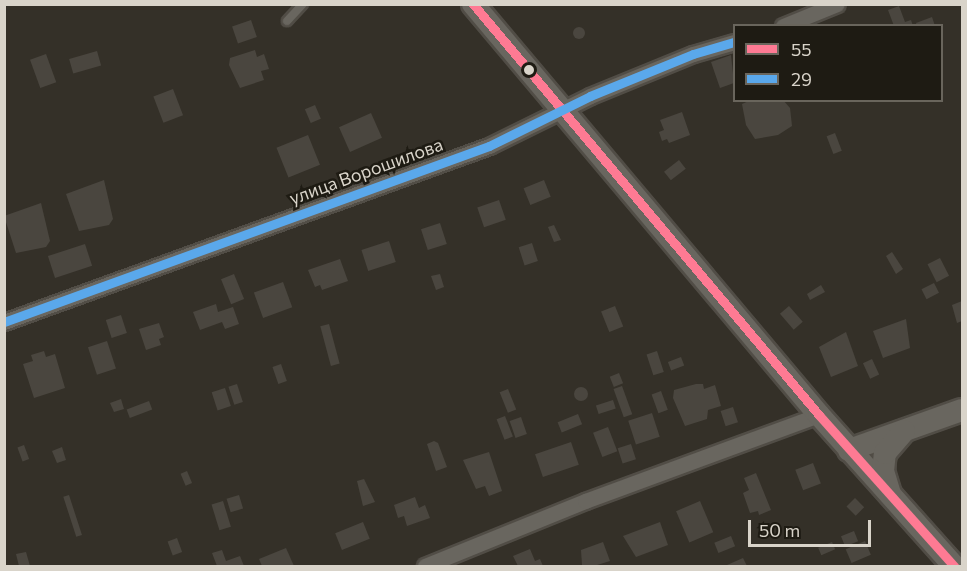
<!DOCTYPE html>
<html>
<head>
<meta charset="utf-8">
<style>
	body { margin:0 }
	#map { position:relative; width:967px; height:571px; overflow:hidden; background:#343028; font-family:Commissioner,sans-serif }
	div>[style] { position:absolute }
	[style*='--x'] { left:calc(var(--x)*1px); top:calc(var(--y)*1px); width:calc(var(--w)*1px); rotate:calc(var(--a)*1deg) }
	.building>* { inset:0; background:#4a463f; transform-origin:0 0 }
	.round { border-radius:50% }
	.roads { filter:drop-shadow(2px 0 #514d46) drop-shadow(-2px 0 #514d46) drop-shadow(0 2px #514d46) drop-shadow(0 -2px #514d46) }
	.lane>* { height:8px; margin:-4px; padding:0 4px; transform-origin:4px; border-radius:4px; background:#69665f }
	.street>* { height:15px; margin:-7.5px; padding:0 7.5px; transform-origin:7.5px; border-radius:7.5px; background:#69665f }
	.secondary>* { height:22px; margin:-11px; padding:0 11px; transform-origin:11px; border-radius:11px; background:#69665f }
	.bus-1>* { height:9px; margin:-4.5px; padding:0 4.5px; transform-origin:4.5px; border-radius:4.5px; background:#fe7a93 }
	.bus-2>* { height:9px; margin:-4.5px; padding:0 4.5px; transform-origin:4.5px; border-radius:4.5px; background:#5aa8eb }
	.dots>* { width:16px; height:16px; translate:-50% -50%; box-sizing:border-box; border:3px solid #1e1b13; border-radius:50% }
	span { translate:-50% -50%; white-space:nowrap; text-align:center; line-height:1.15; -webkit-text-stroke:5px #1e1b13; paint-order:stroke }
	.street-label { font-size:18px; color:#d9d4ca }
	.frame { position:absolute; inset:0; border:6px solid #d9d4ca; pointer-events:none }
	.legend { position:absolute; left:733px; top:24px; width:210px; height:78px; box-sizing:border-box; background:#1e1b13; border:2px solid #69655c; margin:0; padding:8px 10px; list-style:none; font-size:18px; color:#d9d4ca }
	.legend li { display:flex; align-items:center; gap:12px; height:30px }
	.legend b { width:30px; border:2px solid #69655c }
	.scale { position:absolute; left:748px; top:520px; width:123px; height:27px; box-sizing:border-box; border:3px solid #d9d4ca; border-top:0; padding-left:8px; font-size:18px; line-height:21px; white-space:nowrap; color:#d9d4ca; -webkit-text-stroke:4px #1e1b13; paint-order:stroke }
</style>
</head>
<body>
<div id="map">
	<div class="building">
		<div style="clip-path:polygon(899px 6px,905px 22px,911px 20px,913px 26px,894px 26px,888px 10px)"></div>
		<div style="clip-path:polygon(932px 17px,935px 26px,917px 26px,916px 23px)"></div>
		<div style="left:251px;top:20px;width:18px;height:20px;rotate:71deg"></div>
		<div class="round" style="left:573px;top:27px;width:12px;height:12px"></div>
		<div style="clip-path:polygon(255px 50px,257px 57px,264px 54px,269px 69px,261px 71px,264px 80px,240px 88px,229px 65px,230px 58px)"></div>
		<div style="left:97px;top:51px;width:15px;height:29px;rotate:74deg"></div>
		<div style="left:46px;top:54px;width:30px;height:17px;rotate:70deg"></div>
		<div style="clip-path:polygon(731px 55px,734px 83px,720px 88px,711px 62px)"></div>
		<div style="left:173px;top:89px;width:28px;height:21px;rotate:69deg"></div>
		<div style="clip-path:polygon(751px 100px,783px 100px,790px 108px,792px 126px,778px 135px,755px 139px,746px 125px,742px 104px)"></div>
		<div style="left:315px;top:105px;width:15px;height:11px;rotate:67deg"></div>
		<div style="clip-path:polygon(682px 112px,690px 135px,669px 143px,667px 139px,662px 141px,659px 132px,664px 130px,660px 120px)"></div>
		<div style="left:371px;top:113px;width:27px;height:35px;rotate:66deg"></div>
		<div style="left:835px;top:133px;width:19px;height:9px;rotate:69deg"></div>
		<div style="left:308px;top:135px;width:32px;height:34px;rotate:68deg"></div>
		<div style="left:679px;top:160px;width:11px;height:19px;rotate:52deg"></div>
		<div style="clip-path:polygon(104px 180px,113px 219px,109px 225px,79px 231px,66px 194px)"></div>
		<div style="left:544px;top:180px;width:18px;height:22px;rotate:68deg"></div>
		<div style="left:499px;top:200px;width:21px;height:23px;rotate:71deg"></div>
		<div style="clip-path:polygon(41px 203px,50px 241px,46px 247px,16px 253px,4px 216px)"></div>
		<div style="left:440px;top:223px;width:22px;height:20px;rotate:72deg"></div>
		<div style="clip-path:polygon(554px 225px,561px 240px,554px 242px,548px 227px)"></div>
		<div style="left:389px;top:241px;width:22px;height:29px;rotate:72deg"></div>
		<div style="left:532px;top:243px;width:19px;height:14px;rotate:72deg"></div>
		<div style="left:85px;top:244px;width:23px;height:39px;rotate:72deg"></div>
		<div style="clip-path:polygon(892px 252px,903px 269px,896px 274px,886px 256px)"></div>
		<div style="left:940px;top:258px;width:20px;height:14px;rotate:63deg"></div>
		<div style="clip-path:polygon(340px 259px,348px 281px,322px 290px,320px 285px,315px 287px,308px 270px)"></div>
		<div style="left:234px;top:274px;width:27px;height:14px;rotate:68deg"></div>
		<div style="clip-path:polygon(440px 274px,444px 287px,436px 290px,431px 276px)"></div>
		<div style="left:283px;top:282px;width:27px;height:31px;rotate:70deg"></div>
		<div style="left:934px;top:283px;width:11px;height:14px;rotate:63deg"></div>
		<div style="clip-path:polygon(821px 285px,825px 292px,810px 300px,807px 294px)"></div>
		<div style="clip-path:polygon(962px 301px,962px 321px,957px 323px,952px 305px)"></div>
		<div style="clip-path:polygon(216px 304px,218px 312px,233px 307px,239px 324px,225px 329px,222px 322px,200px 330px,193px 312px)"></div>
		<div style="left:615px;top:306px;width:22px;height:15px;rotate:68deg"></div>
		<div style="left:789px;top:306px;width:21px;height:12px;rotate:49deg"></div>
		<div style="left:121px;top:315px;width:19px;height:16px;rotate:72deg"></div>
		<div style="clip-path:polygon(906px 319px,910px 348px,883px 358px,873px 331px)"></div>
		<div style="clip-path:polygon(159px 323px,164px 337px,159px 339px,161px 345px,146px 350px,139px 329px)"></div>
		<div style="left:329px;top:324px;width:41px;height:9px;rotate:75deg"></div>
		<div style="clip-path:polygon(846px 332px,858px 366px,831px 377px,819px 347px)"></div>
		<div style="left:107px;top:341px;width:29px;height:20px;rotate:72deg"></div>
		<div style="clip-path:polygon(44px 351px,46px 357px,55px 354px,65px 388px,34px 398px,23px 364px,33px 361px,31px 355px)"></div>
		<div style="left:657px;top:351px;width:22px;height:11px;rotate:72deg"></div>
		<div style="left:681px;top:357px;width:9px;height:14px;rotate:69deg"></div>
		<div style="left:872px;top:359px;width:17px;height:10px;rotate:65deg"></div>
		<div style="left:281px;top:364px;width:18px;height:9px;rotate:71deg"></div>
		<div style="left:619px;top:373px;width:11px;height:10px;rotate:68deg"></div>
		<div style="left:237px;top:384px;width:19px;height:9px;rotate:72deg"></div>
		<div style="clip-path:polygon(696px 384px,703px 384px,704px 389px,715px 385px,721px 406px,708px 410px,707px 419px,685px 426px,673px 398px,674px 390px)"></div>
		<div style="left:622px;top:386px;width:30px;height:9px;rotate:70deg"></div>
		<div class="round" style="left:574px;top:387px;width:14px;height:14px"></div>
		<div style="left:225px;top:388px;width:19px;height:14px;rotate:72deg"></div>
		<div style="left:508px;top:389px;width:22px;height:9px;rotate:68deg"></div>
		<div style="left:661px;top:391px;width:20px;height:10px;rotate:70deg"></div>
		<div style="clip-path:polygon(121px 399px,124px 409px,114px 412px,110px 403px)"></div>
		<div style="left:613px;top:400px;width:9px;height:18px;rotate:72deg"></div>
		<div style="left:149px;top:401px;width:9px;height:24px;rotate:69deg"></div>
		<div style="left:733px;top:407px;width:16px;height:13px;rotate:72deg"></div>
		<div style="left:652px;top:413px;width:25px;height:25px;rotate:72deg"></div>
		<div style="left:578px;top:414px;width:11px;height:22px;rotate:68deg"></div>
		<div style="left:505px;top:416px;width:22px;height:9px;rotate:69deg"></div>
		<div style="left:521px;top:417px;width:18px;height:12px;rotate:71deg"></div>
		<div style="left:608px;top:427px;width:26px;height:16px;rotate:69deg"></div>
		<div style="clip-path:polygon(434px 441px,438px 443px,447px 467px,436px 471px,427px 444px)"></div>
		<div style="left:571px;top:442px;width:24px;height:38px;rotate:71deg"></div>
		<div style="left:631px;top:444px;width:16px;height:14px;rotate:72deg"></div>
		<div style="left:24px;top:445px;width:15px;height:7px;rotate:70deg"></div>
		<div style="clip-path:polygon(62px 447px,66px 460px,57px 463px,52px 451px)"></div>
		<div style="clip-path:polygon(489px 452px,502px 491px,489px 496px,485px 486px,476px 489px,463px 460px)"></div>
		<div style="left:813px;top:463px;width:22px;height:19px;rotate:69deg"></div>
		<div style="left:187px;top:471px;width:13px;height:7px;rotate:67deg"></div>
		<div style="clip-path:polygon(756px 473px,771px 510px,759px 515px,758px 511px,750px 513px,743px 493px,749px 490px,744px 478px)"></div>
		<div style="clip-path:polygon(364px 479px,375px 502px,363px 506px,357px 481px)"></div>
		<div style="left:69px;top:495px;width:42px;height:6px;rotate:72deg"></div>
		<div style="left:239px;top:495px;width:14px;height:13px;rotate:73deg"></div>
		<div style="clip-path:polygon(415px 497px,419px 508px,425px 505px,430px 518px,407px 526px,404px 516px,398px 518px,394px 505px)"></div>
		<div style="left:855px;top:498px;width:13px;height:12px;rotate:45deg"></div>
		<div style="left:223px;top:501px;width:27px;height:12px;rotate:73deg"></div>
		<div style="left:700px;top:501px;width:34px;height:26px;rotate:67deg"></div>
		<div style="left:363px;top:522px;width:18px;height:30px;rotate:68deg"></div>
		<div style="clip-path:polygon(660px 522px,668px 545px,636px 557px,623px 536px)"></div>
		<div style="left:854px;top:531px;width:11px;height:14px;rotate:68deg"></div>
		<div style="left:731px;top:536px;width:11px;height:18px;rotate:68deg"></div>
		<div style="left:177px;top:538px;width:15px;height:10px;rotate:70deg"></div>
		<div style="left:865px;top:541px;width:15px;height:21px;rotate:67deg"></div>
		<div style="clip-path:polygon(603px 542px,610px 561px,594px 566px,582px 565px,581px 550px)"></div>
		<div style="left:832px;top:542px;width:8px;height:15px;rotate:67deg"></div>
		<div style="clip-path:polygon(286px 548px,294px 566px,262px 566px,259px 559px)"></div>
		<div style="clip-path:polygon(530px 549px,535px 561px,540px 559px,543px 566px,518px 566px,513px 556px)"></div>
		<div style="clip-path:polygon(222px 550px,226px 561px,240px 556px,244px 566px,217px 566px,212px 553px)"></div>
		<div style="clip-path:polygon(26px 552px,30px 566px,19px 566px,16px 554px)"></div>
		<div style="clip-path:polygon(743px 558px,747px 566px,727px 566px,727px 565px)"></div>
	</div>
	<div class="roads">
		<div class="lane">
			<div style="--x:287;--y:21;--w:23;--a:-47"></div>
		</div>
		<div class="street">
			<div style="--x:783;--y:26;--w:58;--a:-22.2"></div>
			<div style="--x:4;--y:322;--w:516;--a:-19.95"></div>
			<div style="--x:489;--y:146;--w:113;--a:-26.3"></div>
			<div style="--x:590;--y:96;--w:111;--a:-22.2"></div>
			<div style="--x:693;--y:54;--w:43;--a:-16.3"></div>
			<div style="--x:425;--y:566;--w:173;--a:-22.1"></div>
			<div style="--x:585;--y:501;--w:249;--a:-20.2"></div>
		</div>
		<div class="secondary">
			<div style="--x:473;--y:4;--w:537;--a:49.91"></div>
			<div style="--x:819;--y:415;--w:203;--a:48.2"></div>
			<div style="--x:849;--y:450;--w:120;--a:-19.5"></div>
			<div style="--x:890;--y:494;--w:24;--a:-107"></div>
			<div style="--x:883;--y:471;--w:18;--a:-84"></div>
			<div style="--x:885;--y:453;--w:29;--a:-49"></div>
		</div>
	</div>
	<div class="bus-1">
		<div style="--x:473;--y:4;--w:537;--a:49.91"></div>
		<div style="--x:819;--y:415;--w:203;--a:48.2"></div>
	</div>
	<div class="bus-2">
		<div style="--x:4;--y:322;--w:516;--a:-19.95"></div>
		<div style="--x:489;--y:146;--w:113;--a:-26.3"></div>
		<div style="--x:590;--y:96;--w:111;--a:-22.2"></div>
		<div style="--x:693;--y:54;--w:43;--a:-16.3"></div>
	</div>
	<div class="dots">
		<div style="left:529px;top:70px;background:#d9d4ca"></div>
	</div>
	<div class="street-label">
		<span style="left:366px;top:171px;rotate:-20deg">улица Ворошилова</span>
	</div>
	<div class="frame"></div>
	<ul class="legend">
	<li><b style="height:8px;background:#fe7a93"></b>55</li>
	<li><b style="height:8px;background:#5aa8eb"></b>29</li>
	</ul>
	<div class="scale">50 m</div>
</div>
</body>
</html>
